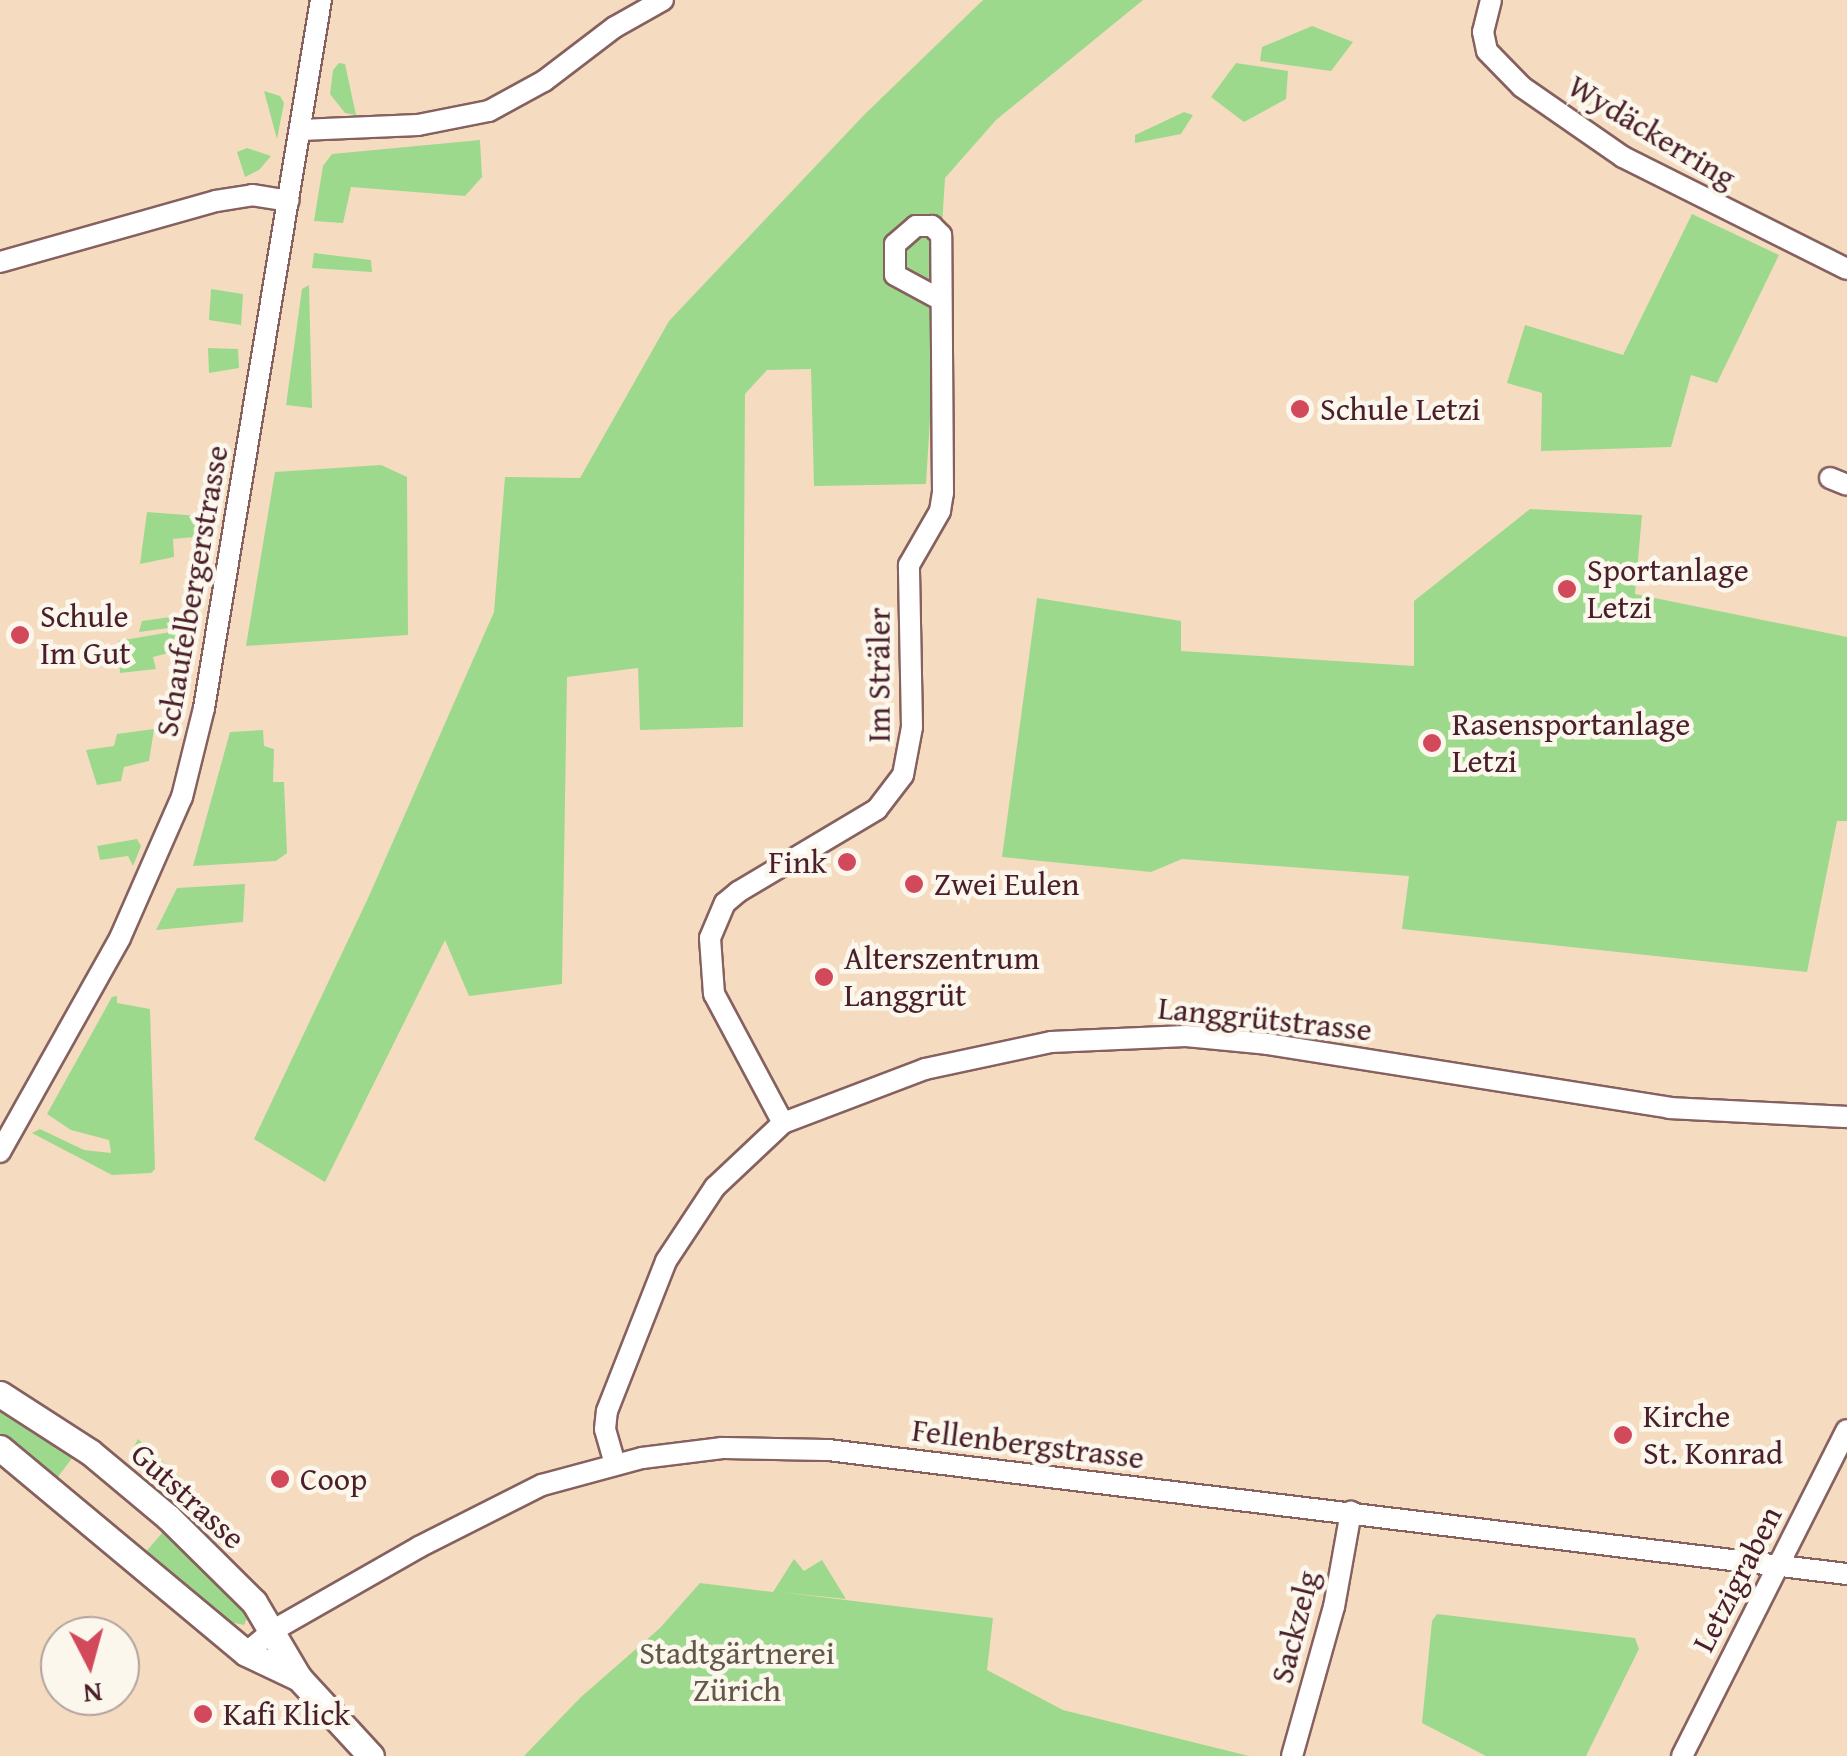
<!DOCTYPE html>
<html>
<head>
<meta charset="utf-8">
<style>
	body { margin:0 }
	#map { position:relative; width:1847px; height:1756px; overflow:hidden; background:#f5dcc0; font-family:"Gentium Book Plus",serif }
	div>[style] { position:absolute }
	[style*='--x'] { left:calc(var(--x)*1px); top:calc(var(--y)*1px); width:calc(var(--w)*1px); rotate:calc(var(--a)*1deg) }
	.green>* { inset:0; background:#9dd98c }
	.roads { filter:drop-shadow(2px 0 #86615f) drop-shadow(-2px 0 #86615f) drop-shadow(0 2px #86615f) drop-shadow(0 -2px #86615f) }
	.minor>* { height:20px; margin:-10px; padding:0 10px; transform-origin:10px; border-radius:10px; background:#fff }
	.major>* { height:25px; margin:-12.5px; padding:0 12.5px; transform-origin:12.5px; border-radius:12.5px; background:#fff }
	.dots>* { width:28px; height:28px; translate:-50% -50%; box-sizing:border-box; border:5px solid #fbf7ec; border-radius:50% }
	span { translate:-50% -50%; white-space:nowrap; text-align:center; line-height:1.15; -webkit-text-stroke:9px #fbf7ec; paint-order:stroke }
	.street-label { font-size:32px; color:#4a1f2b }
	.poi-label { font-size:32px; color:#4a1f2b }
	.left { translate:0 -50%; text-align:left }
	.right { translate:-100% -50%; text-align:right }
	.park-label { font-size:32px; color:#635748 }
	.north { position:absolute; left:40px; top:1616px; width:100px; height:100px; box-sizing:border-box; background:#fbf7ec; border:2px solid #b4a19f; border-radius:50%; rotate:174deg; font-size:28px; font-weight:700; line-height:40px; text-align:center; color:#4a1f2b }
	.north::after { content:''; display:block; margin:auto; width:35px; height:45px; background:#d1495b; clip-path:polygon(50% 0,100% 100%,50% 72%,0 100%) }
</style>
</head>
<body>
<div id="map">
	<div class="green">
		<div style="clip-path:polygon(983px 0,1143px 0,996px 120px,945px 178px,926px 484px,814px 486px,811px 369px,767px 370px,745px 394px,743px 727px,640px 730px,638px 668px,567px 677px,562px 984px,469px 996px,445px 940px,325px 1182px,254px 1139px,369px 896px,494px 612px,505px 477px,580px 478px,669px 321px,864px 115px)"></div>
		<div style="clip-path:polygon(1312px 26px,1353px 42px,1331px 71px,1260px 61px,1262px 47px)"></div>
		<div style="clip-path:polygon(339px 63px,345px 64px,356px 115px,345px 113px,330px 94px,333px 70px)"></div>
		<div style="clip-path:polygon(1236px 63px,1288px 71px,1286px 99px,1244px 122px,1211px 97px)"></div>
		<div style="clip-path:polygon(264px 91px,280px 96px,284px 103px,277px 139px)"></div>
		<div style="clip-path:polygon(1184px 112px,1193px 115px,1181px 134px,1135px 143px,1135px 135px)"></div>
		<div style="clip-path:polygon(480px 140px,482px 177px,465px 196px,351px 187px,343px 223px,314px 221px,323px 166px,332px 154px)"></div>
		<div style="clip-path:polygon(247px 148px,271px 156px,259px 170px,245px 177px,237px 152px)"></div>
		<div style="clip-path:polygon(1692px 214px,1779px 255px,1717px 383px,1691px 375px,1671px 447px,1541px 451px,1542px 393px,1507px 383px,1525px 325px,1623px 355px)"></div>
		<div style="clip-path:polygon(314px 253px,371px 260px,372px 272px,312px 268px)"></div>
		<div style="clip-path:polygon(309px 285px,312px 408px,286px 405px,302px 289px)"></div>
		<div style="clip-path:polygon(211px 289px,243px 294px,241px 325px,209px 320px)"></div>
		<div style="clip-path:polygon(208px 348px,238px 349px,239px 368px,209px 373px)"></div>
		<div style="clip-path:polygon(381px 465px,407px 477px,408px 635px,246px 646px,275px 472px)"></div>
		<div style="clip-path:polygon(1530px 509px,1642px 515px,1635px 594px,1847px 637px,1847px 821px,1837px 821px,1807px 972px,1402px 929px,1409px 876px,1182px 859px,1151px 872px,1002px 857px,1037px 598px,1181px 621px,1181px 651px,1414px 666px,1414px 601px)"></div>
		<div style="clip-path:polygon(147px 512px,212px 517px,214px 521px,196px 524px,195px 537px,173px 539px,174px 557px,140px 564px)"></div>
		<div style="clip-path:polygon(185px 615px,176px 651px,153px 657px,156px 669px,120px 673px,118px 641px,171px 632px,169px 628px,139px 632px,142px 621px)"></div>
		<div style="clip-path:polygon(154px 729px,149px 761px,124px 767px,121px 781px,97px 785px,86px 750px,114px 746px,117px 734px)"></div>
		<div style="clip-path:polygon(263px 730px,264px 746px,274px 749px,273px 782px,284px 782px,287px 853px,276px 861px,193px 866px,230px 732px)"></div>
		<div style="clip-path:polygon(137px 839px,141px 846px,133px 866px,128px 856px,100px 860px,97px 846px)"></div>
		<div style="clip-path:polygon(245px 884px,243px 922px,156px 930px,177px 888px)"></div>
		<div style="clip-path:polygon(117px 996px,117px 1003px,150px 1009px,155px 1169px,151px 1173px,112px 1175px,32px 1133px,40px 1129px,84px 1150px,111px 1153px,109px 1140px,71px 1130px,47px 1114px,112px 997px)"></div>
		<div style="clip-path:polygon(0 1406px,73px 1457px,54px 1482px,0 1434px)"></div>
		<div style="clip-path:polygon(138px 1439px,182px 1479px,183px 1486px,175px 1494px,130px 1454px)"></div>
		<div style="clip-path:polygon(163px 1532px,244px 1610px,248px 1616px,244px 1625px,225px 1621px,143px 1555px)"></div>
		<div style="clip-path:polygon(794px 1559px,804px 1571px,822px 1560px,846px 1599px,780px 1592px,993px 1618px,987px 1670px,1063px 1710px,1249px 1756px,524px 1756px,581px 1697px,660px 1628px,700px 1583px,773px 1592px)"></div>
		<div style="clip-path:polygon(1437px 1614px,1635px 1638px,1639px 1649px,1586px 1756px,1486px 1756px,1422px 1723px,1432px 1621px)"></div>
	</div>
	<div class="roads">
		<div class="minor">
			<div style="--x:1491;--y:0;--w:33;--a:104"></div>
			<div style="--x:1483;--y:32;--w:19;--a:78"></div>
			<div style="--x:1487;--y:51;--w:50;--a:45.8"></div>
			<div style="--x:1522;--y:87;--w:123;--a:34.7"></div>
			<div style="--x:1623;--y:157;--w:250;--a:26.6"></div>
			<div style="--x:301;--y:130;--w:117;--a:-2.4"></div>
			<div style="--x:418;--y:125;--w:72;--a:-11.2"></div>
			<div style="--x:489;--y:111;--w:63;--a:-28.6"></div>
			<div style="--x:544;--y:81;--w:89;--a:-37.3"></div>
			<div style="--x:615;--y:27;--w:55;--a:-29.4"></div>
			<div style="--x:0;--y:262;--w:224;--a:-15.8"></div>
			<div style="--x:216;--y:201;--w:36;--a:-9"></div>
			<div style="--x:252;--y:195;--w:37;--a:9"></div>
			<div style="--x:1830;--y:478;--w:18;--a:22"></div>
			<div style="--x:783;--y:1123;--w:146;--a:-118.1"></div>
			<div style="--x:714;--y:994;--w:56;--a:-94.1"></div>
			<div style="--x:710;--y:938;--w:38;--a:-67"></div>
			<div style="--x:725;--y:903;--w:17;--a:-40"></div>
			<div style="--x:738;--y:892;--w:162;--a:-30.8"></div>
			<div style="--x:877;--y:809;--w:43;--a:-52.6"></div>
			<div style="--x:903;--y:775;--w:49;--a:-79.4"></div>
			<div style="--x:912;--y:727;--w:162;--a:-91.1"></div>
			<div style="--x:909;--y:565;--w:62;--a:-60.1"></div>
			<div style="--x:940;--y:511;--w:18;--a:-81"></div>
			<div style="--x:943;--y:493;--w:258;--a:-90.4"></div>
			<div style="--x:941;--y:235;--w:13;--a:-135"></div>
			<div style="--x:932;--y:226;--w:16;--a:180"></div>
			<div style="--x:916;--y:226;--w:28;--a:139"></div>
			<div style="--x:895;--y:244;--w:31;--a:90"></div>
			<div style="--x:895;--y:275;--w:52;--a:28.5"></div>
			<div style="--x:0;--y:1152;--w:245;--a:-60.7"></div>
			<div style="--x:120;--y:938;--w:154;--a:-66.3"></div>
			<div style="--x:182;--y:797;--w:92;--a:-76.1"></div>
			<div style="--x:204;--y:708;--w:718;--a:-80.62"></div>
			<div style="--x:615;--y:1464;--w:36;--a:-106"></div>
			<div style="--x:605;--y:1429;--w:18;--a:-84"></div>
			<div style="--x:607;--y:1411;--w:161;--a:-68.5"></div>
			<div style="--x:666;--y:1261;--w:89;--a:-56.5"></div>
			<div style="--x:715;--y:1187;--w:93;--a:-43.3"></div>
			<div style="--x:783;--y:1123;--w:152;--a:-20.8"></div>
			<div style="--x:925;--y:1069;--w:129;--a:-12.1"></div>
			<div style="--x:1051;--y:1042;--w:135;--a:-2.5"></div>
			<div style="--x:1186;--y:1036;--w:81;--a:5.6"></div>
			<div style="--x:1267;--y:1044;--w:407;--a:9"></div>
			<div style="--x:1669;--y:1108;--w:178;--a:2.9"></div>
			<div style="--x:246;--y:1653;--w:34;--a:-40"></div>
			<div style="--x:272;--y:1631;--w:169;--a:-29.7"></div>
			<div style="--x:419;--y:1547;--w:138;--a:-26.8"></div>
			<div style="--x:542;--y:1485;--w:104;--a:-15.1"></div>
			<div style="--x:642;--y:1458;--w:81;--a:-7.1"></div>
			<div style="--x:722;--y:1448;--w:106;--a:1.1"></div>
			<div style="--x:828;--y:1450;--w:1027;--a:6.94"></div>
			<div style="--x:1292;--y:1756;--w:155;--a:-74.3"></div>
			<div style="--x:1334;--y:1607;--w:97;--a:-79.9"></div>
			<div style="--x:1682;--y:1756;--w:365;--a:-63.2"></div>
		</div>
		<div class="major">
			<div style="--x:0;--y:1394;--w:107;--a:32.8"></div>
			<div style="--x:90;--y:1452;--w:102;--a:39.8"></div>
			<div style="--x:168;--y:1517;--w:121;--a:44.7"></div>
			<div style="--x:254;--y:1602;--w:88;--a:59.4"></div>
			<div style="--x:299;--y:1678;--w:106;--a:47.3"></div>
			<div style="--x:0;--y:1448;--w:320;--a:39.8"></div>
			<div style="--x:246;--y:1653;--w:59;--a:25.3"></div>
		</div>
	</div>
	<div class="dots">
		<div style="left:1300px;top:409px;background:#d1495b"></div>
		<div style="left:1567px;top:589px;background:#d1495b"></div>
		<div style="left:20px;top:635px;background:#d1495b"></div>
		<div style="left:1432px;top:743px;background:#d1495b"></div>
		<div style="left:847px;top:862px;background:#d1495b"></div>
		<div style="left:914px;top:884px;background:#d1495b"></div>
		<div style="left:824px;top:977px;background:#d1495b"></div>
		<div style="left:1623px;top:1435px;background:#d1495b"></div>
		<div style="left:280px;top:1479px;background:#d1495b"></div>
		<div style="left:203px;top:1714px;background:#d1495b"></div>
	</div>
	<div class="street-label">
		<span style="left:1652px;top:132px;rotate:31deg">Wydäckerring</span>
		<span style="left:192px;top:591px;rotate:-80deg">Schaufelbergerstrasse</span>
		<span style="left:879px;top:675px;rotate:-90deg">Im Sträler</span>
		<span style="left:1265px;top:1019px;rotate:6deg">Langgrütstrasse</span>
		<span style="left:1028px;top:1444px;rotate:7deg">Fellenbergstrasse</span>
		<span style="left:188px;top:1496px;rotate:42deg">Gutstrasse</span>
		<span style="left:1737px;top:1579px;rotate:-63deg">Letzigraben</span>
		<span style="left:1295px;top:1627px;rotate:-76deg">Sackzelg</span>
	</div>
	<div class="poi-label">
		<span class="left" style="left:1320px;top:409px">Schule Letzi</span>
		<span class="left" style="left:1587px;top:589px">Sportanlage<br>Letzi</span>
		<span class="left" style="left:40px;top:635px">Schule<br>Im Gut</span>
		<span class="left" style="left:1452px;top:743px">Rasensportanlage<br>Letzi</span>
		<span class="right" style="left:827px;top:862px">Fink</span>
		<span class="left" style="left:934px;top:884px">Zwei Eulen</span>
		<span class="left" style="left:844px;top:977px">Alterszentrum<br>Langgrüt</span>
		<span class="left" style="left:1643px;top:1435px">Kirche<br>St. Konrad</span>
		<span class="left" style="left:300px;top:1479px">Coop</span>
		<span class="left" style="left:223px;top:1714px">Kafi Klick</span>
	</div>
	<div class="park-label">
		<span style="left:737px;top:1672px">Stadtgärtnerei<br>Zürich</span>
	</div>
	<div class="north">N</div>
</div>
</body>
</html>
